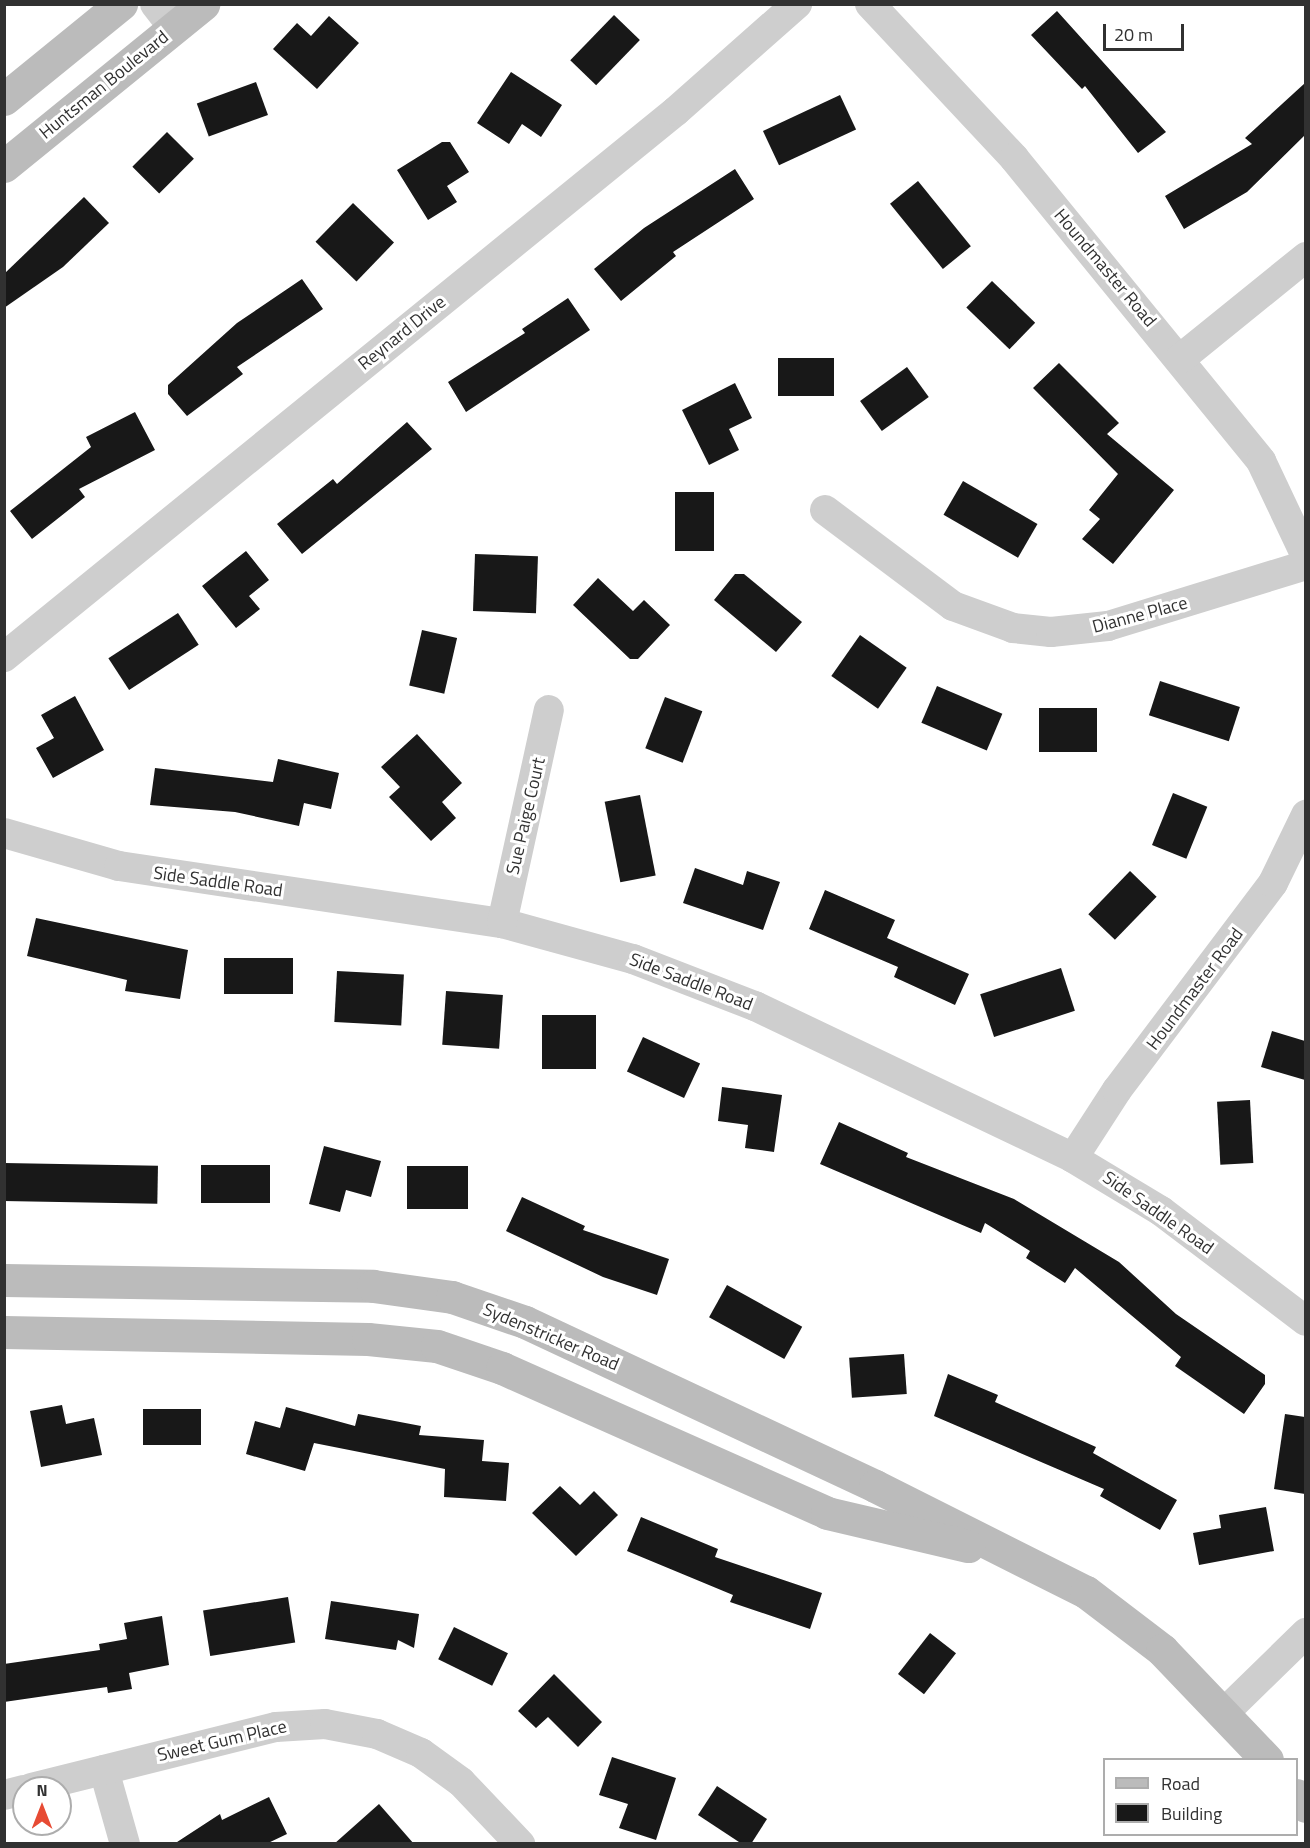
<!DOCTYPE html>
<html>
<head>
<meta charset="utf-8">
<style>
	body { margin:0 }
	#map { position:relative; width:1310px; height:1848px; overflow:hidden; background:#fff; font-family:"Titillium Web",sans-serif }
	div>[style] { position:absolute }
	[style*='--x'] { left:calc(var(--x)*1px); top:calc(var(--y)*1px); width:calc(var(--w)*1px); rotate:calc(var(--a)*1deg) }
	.building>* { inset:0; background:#181818; transform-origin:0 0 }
	.street>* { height:30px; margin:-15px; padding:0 15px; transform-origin:15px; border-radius:15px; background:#cecece }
	.secondary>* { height:33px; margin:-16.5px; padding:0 16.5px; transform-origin:16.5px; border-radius:16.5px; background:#bbb }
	span { translate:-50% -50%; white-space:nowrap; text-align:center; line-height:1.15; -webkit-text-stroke:6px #fff; paint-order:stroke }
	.street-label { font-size:18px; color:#313131 }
	.frame { position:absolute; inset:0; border:6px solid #313131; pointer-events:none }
	.legend { position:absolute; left:1103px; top:1758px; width:195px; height:78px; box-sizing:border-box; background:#fff; border:2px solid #adadad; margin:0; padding:8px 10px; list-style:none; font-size:18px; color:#313131 }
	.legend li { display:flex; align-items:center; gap:12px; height:30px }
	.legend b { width:30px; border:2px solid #adadad }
	.north { position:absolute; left:12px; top:1776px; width:60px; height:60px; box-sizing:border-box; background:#fff; border:2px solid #adadad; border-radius:50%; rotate:0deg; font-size:16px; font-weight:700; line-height:24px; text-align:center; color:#313131 }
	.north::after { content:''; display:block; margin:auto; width:21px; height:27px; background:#e74b34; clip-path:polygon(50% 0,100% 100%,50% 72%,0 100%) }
	.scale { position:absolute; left:1103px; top:24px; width:81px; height:27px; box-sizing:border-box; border:3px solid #313131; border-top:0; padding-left:8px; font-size:18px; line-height:21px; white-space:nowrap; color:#313131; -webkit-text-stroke:4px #fff; paint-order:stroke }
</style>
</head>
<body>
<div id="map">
	<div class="building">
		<div style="clip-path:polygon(1057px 11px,1166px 132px,1138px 153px,1085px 86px,1082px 89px,1031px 35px)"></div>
		<div style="left:614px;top:15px;width:36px;height:63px;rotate:44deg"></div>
		<div style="clip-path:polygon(329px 16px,359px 43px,317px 89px,273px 49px,297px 23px,311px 36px)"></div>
		<div style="clip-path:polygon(511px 72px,562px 105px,541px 137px,522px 124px,509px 144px,477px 123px)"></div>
		<div style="left:256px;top:82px;width:35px;height:63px;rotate:70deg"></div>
		<div style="clip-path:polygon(1305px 83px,1305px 135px,1247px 192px,1184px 229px,1165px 196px,1252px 144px,1245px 138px)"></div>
		<div style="left:840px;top:95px;width:38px;height:85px;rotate:65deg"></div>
		<div style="left:167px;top:132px;width:38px;height:49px;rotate:45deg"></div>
		<div style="clip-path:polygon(442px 142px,450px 142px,469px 172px,447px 186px,457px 202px,428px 220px,397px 170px)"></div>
		<div style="clip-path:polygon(735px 169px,754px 199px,673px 252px,676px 256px,621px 301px,594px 269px,644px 228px)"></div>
		<div style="left:918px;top:181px;width:84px;height:36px;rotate:51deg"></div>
		<div style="clip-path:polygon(84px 197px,109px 223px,63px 267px,4px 308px,4px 274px)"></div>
		<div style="left:353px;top:203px;width:57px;height:54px;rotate:44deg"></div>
		<div style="clip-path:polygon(302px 279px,323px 309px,237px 367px,243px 374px,187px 416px,168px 394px,168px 385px,237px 323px)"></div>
		<div style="left:992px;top:281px;width:60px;height:37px;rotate:44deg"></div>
		<div style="clip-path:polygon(568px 298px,590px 330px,466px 412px,448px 382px,525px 333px,522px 329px)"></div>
		<div style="left:778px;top:358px;width:56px;height:38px"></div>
		<div style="clip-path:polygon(1059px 363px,1119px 423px,1107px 434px,1174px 490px,1113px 564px,1082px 539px,1100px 519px,1089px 510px,1118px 474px,1033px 388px)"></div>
		<div style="left:907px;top:367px;width:37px;height:58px;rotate:54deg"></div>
		<div style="clip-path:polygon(735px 383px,752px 418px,729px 429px,739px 450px,709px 465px,682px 410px)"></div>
		<div style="clip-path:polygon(135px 412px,155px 450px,79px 489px,85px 497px,32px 539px,10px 511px,91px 447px,86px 437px)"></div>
		<div style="clip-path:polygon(407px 422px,432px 449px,302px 554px,277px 524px,333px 479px,337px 484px)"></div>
		<div style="left:963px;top:481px;width:86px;height:39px;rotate:30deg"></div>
		<div style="left:675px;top:492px;width:39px;height:59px"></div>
		<div style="clip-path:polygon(246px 551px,269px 580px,249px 596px,260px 609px,236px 628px,202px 586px)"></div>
		<div style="left:475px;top:554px;width:63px;height:57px;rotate:2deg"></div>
		<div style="clip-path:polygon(735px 574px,744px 574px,802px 622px,776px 652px,714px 600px)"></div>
		<div style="clip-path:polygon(598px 578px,633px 611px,644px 600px,670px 625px,638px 659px,630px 659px,573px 605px)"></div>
		<div style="left:178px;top:613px;width:38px;height:83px;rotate:57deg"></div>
		<div style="left:422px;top:630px;width:36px;height:57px;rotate:13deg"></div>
		<div style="left:860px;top:635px;width:57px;height:50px;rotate:35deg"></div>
		<div style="left:1160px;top:681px;width:84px;height:36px;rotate:18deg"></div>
		<div style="left:937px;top:686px;width:71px;height:40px;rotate:23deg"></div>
		<div style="clip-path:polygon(75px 696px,104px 750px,53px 778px,36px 748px,54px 738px,41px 715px)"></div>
		<div style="left:665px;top:697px;width:40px;height:55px;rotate:21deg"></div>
		<div style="left:1039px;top:708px;width:58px;height:44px"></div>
		<div style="clip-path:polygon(417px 734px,462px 783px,442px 802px,456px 818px,431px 841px,389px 797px,400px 787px,381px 767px)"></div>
		<div style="clip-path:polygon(278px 759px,339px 773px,331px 809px,304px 803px,299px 826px,235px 812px,150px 805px,155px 768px,273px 782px)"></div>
		<div style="left:1173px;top:793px;width:37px;height:56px;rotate:22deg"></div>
		<div style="left:640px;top:795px;width:82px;height:36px;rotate:79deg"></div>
		<div style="clip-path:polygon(695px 868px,743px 885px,747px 871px,780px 882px,763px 930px,683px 903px)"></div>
		<div style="left:1130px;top:871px;width:37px;height:60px;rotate:44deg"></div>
		<div style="clip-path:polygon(825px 890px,895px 920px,887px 938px,969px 974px,955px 1005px,894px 977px,898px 967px,809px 929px)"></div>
		<div style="clip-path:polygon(36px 918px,188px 950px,180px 999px,125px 991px,127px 980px,27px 956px)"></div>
		<div style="left:224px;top:958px;width:69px;height:36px"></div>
		<div style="left:1061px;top:968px;width:45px;height:85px;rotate:72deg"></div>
		<div style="left:337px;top:971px;width:67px;height:51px;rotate:3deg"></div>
		<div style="left:446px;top:991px;width:57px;height:54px;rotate:4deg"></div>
		<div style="left:542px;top:1015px;width:54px;height:54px"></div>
		<div style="clip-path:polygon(1272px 1031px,1305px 1041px,1305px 1080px,1261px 1067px)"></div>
		<div style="left:643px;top:1037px;width:63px;height:38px;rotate:25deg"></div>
		<div style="clip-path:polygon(722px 1087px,782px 1095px,774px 1152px,745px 1148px,748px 1125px,718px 1121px)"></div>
		<div style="left:1250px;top:1100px;width:63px;height:33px;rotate:87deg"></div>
		<div style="clip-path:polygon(839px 1122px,908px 1153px,906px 1157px,1014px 1199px,1119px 1262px,1176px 1314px,1265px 1375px,1265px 1384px,1244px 1414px,1175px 1366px,1181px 1357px,1075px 1268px,1065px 1283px,1026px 1258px,1030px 1251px,985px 1223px,981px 1233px,820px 1164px)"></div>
		<div style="clip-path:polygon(324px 1146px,381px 1161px,371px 1197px,346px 1190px,340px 1212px,309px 1204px)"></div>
		<div style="left:4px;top:1163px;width:154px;height:38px;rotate:1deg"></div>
		<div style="left:201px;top:1165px;width:69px;height:38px"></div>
		<div style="left:407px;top:1166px;width:61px;height:43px"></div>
		<div style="clip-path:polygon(522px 1197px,585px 1226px,583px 1230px,669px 1259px,657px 1295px,603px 1277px,506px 1231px)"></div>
		<div style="left:727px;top:1285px;width:86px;height:37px;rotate:29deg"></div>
		<div style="left:904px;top:1354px;width:40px;height:55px;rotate:86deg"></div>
		<div style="clip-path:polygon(948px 1374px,998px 1395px,995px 1402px,1096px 1447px,1093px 1453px,1177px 1500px,1160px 1530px,1100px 1496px,1104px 1489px,934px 1416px)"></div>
		<div style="clip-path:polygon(62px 1405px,66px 1424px,94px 1418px,102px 1455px,41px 1467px,30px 1411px)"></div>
		<div style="clip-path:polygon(286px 1407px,355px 1426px,358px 1414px,421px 1426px,419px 1435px,484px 1440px,482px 1461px,509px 1463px,506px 1501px,444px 1497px,445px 1469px,314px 1443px,305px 1471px,246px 1454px,255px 1421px,280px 1428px)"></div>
		<div style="left:143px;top:1409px;width:58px;height:36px"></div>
		<div style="clip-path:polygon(1285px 1414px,1305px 1417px,1305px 1494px,1274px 1489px)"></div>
		<div style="clip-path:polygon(560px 1486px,580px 1505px,594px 1491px,618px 1515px,576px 1556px,532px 1513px)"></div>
		<div style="clip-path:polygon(1266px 1507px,1274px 1551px,1199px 1565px,1193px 1533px,1221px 1528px,1219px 1515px)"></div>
		<div style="clip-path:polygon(641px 1517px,718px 1549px,715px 1557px,822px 1593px,810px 1629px,730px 1602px,733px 1595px,627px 1551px)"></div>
		<div style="left:288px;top:1597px;width:46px;height:86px;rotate:81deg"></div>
		<div style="clip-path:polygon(331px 1601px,419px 1614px,414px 1648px,398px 1640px,396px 1650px,325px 1639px)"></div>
		<div style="clip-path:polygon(162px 1616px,169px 1665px,129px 1673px,132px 1689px,108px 1693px,107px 1687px,4px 1702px,4px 1664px,100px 1650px,99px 1644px,127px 1639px,124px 1623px)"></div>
		<div style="left:454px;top:1627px;width:60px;height:36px;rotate:26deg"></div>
		<div style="left:930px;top:1633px;width:33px;height:52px;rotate:38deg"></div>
		<div style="clip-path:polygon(554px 1674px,602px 1722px,578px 1747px,548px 1717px,536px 1728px,518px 1711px)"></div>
		<div style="clip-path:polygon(612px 1757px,676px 1778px,656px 1840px,619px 1828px,628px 1804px,599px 1795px)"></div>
		<div style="clip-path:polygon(717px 1786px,767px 1819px,751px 1844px,742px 1844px,698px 1815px)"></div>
		<div style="clip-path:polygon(269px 1797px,287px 1834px,266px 1844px,174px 1844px,220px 1814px,222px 1820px)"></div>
		<div style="clip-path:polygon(379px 1804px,414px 1844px,334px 1844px)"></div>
	</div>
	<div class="street">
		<div style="--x:155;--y:4;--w:31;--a:52"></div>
		<div style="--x:870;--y:4;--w:211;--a:46.9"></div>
		<div style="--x:1014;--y:158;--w:391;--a:50.8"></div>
		<div style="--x:1261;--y:461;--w:105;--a:64.7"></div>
		<div style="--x:1180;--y:359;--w:162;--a:-39"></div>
		<div style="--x:825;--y:510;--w:160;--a:36.9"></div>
		<div style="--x:953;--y:606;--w:64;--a:20.1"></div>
		<div style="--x:1013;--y:628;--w:38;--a:6"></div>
		<div style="--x:1051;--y:632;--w:57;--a:-6"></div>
		<div style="--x:1108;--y:626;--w:207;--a:-17.1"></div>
		<div style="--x:4;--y:657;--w:866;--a:-39.09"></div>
		<div style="--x:676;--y:111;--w:162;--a:-41.5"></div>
		<div style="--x:4;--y:833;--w:120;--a:16"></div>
		<div style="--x:119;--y:866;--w:387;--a:8.5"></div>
		<div style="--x:502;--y:923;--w:136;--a:15.4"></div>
		<div style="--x:633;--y:959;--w:131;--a:21.1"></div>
		<div style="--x:755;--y:1006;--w:352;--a:25.5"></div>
		<div style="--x:1073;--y:1158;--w:103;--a:31.1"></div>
		<div style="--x:1161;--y:1211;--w:182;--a:37.2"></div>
		<div style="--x:502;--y:923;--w:218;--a:-77.6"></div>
		<div style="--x:1073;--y:1158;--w:81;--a:-57.1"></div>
		<div style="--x:1117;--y:1090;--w:259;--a:-53"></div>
		<div style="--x:1273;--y:883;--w:76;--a:-64.1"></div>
		<div style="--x:1226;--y:1711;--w:112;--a:-44.3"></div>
		<div style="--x:104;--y:1770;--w:77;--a:74.2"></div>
		<div style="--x:31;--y:1788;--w:252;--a:-14"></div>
		<div style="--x:276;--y:1727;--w:49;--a:-3.5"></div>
		<div style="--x:325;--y:1724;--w:53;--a:10.9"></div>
		<div style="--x:377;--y:1734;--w:48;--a:23.4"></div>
		<div style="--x:421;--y:1753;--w:49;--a:35.9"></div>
		<div style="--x:461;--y:1782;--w:86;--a:46.4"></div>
		<div style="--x:4;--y:1795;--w:21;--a:-14"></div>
	</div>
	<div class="secondary">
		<div style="--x:4;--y:99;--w:151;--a:-39.1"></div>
		<div style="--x:4;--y:166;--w:257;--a:-39.1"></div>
		<div style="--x:4;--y:1280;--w:369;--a:0.9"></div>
		<div style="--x:373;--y:1286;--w:80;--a:7.9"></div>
		<div style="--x:452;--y:1297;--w:77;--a:18.9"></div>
		<div style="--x:525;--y:1322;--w:387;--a:25.1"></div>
		<div style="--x:875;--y:1486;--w:236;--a:26.7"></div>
		<div style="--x:1086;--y:1592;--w:96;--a:37.3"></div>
		<div style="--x:1162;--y:1650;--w:152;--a:46.3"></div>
		<div style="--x:4;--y:1332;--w:364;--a:1.1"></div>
		<div style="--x:368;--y:1339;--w:69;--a:5.8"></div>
		<div style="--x:437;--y:1346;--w:69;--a:18.7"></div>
		<div style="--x:502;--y:1368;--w:356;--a:24"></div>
		<div style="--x:827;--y:1513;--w:145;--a:13.2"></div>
		<div style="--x:1296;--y:1795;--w:15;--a:48"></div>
	</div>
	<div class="street-label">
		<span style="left:104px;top:85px;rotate:-39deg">Huntsman Boulevard</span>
		<span style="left:1105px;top:268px;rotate:50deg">Houndmaster Road</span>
		<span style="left:402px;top:333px;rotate:-39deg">Reynard Drive</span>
		<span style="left:1140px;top:615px;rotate:-15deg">Dianne Place</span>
		<span style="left:526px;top:816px;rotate:-77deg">Sue Paige Court</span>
		<span style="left:218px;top:882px;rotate:8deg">Side Saddle Road</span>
		<span style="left:691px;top:982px;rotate:21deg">Side Saddle Road</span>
		<span style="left:1195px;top:989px;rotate:-53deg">Houndmaster Road</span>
		<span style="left:1158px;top:1213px;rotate:35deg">Side Saddle Road</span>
		<span style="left:551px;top:1337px;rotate:23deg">Sydenstricker Road</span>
		<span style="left:222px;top:1741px;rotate:-13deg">Sweet Gum Place</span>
	</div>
	<div class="frame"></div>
	<ul class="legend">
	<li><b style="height:8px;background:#bbb"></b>Road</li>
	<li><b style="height:16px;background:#181818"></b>Building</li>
	</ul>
	<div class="north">N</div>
	<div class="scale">20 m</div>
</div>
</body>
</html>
